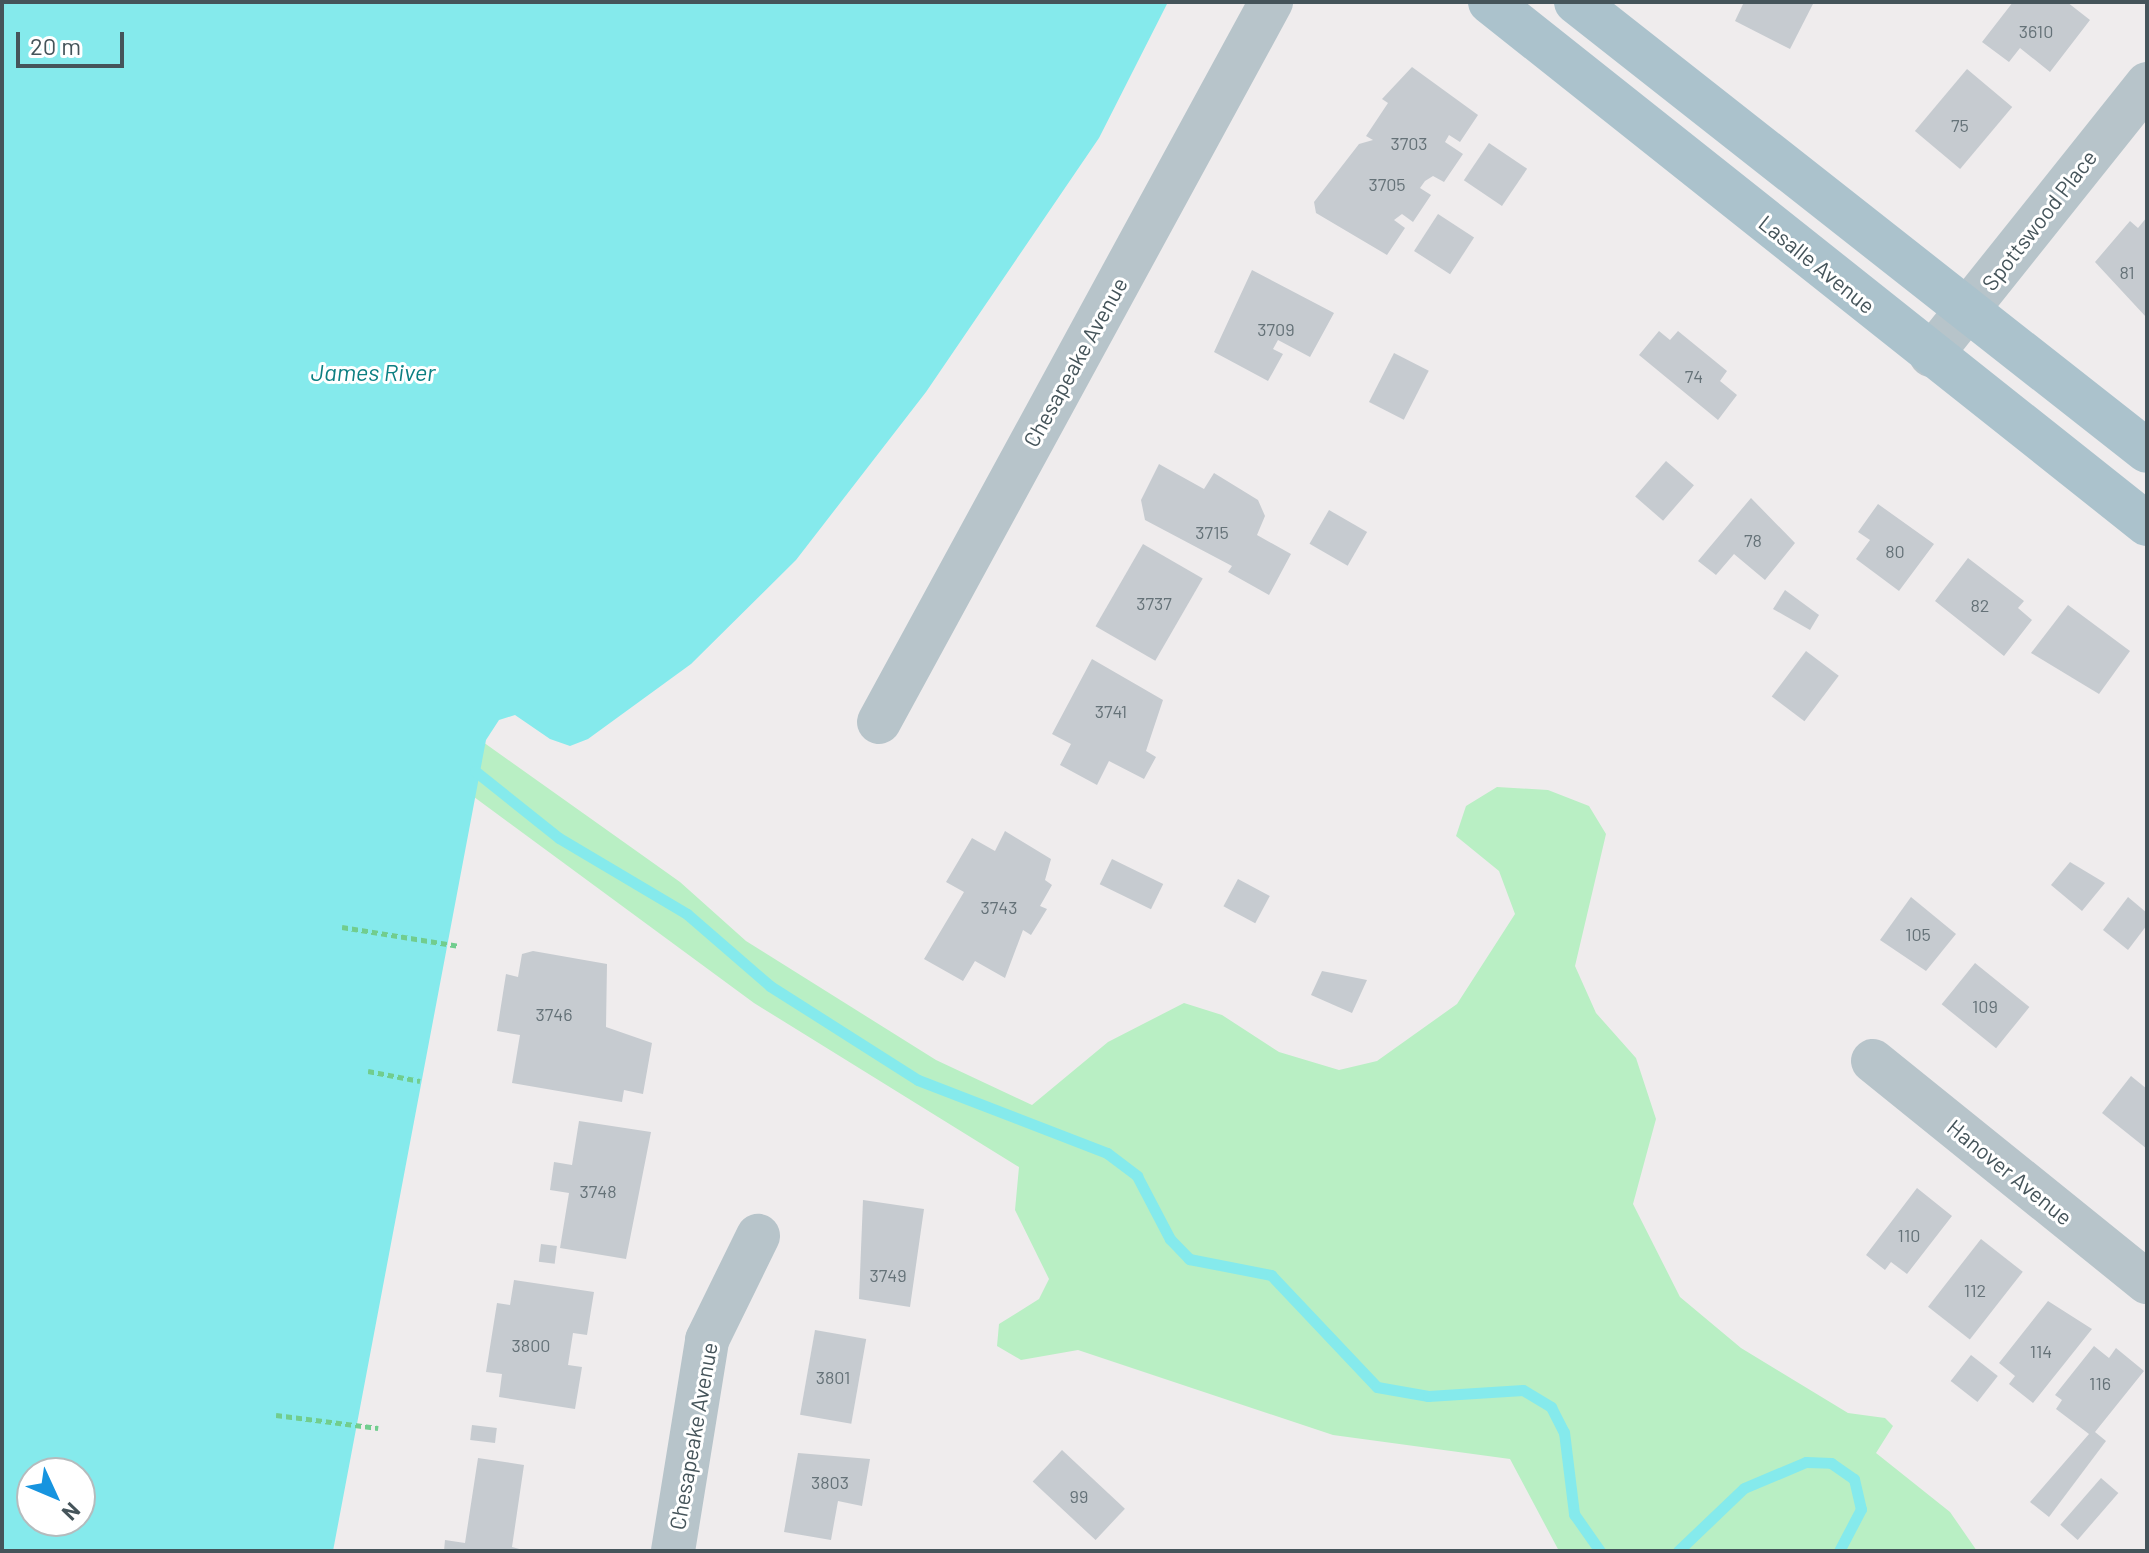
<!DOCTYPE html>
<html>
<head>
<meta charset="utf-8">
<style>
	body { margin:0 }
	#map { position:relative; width:2149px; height:1553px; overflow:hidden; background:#efeced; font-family:Barlow,sans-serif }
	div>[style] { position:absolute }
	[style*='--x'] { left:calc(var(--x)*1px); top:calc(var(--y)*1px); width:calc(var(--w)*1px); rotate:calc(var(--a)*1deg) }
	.green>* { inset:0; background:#b9efc4 }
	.water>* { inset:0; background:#85eaec }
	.stream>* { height:11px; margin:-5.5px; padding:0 5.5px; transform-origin:5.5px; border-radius:5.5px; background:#85eaec }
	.building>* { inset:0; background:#c6cbd0; transform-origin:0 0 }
	.path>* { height:5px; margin-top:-2.5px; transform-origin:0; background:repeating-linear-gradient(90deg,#71cd8e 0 6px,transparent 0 10px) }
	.minor>* { height:44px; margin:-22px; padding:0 22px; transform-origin:22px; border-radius:22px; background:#b7c4ca }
	.major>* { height:44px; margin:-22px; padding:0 22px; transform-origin:22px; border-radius:22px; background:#abc2cc }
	span { translate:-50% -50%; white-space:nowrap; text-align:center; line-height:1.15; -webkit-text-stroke:6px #fff; paint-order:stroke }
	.number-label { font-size:18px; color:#657278 }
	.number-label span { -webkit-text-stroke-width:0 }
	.street-label { font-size:22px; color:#45545a }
	.water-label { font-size:24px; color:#0c7f82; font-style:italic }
	.frame { position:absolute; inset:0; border:4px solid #45545a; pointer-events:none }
	.north { position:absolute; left:16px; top:1457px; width:80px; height:80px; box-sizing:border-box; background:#fff; border:2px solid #b5bbbd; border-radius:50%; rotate:134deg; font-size:22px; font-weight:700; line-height:32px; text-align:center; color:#45545a }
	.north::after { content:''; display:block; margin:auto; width:28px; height:36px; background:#1794df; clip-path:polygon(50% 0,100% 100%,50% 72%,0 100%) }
	.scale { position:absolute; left:16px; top:32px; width:108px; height:36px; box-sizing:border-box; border:4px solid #45545a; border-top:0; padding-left:10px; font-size:24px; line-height:28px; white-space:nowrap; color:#45545a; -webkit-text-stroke:6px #fff; paint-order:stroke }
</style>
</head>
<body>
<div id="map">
	<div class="green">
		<div style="clip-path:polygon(483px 742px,680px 882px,746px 941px,936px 1060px,1032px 1105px,1108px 1042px,1184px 1003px,1222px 1015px,1279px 1052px,1339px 1070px,1377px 1061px,1457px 1004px,1515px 914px,1499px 871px,1456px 836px,1466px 806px,1497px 787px,1548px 790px,1589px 806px,1606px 834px,1575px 966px,1596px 1013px,1636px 1058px,1656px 1119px,1633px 1204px,1680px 1297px,1741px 1348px,1848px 1413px,1885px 1418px,1893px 1426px,1876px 1453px,1950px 1512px,1977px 1551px,1559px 1551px,1510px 1459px,1333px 1435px,1078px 1350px,1021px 1360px,997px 1346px,999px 1324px,1039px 1299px,1049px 1279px,1015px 1210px,1019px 1167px,754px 1003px,470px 794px)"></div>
	</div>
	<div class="water">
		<div style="clip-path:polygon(evenodd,2px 2px,1168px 2px,1099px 138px,926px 392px,796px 560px,691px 664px,588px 739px,570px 746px,550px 739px,515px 715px,499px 720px,486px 740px,333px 1551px,2px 1551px,2px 2px,32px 1473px,80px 1473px,80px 1521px,32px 1521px,32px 1473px)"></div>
	</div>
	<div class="stream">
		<div style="--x:475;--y:771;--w:107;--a:38.6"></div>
		<div style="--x:559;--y:838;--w:149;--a:30.7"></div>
		<div style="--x:687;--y:914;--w:110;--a:40.9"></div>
		<div style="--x:770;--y:986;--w:175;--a:32.4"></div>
		<div style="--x:918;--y:1080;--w:203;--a:21.1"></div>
		<div style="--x:1107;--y:1153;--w:38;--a:37"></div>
		<div style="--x:1137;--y:1176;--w:71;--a:62.4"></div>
		<div style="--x:1170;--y:1239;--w:28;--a:46"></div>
		<div style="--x:1189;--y:1259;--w:84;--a:11"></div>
		<div style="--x:1271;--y:1275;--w:154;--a:46.6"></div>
		<div style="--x:1377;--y:1387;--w:52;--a:10"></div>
		<div style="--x:1428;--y:1396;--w:95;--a:-3.6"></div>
		<div style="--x:1523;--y:1390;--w:33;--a:31"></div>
		<div style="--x:1551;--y:1407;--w:28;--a:63"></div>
		<div style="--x:1564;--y:1432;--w:83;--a:83"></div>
		<div style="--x:1574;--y:1514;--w:45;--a:54.9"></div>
		<div style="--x:1678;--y:1551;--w:91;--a:-43.7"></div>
		<div style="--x:1744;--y:1488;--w:67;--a:-22.8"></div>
		<div style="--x:1806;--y:1462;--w:25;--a:2"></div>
		<div style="--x:1831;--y:1463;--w:28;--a:35"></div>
		<div style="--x:1854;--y:1479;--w:31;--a:77"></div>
		<div style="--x:1861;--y:1509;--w:47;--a:117.6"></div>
	</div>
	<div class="building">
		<div style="clip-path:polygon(1744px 2px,1814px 2px,1790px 49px,1735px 21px)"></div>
		<div style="clip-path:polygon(2013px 2px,2067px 2px,2090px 20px,2050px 72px,2020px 48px,2009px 62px,1982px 42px)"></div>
		<div style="clip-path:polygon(1412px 67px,1478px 115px,1460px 142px,1449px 135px,1445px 142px,1463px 154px,1444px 182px,1433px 176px,1425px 181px,1420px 188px,1431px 195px,1413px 222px,1402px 214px,1394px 220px,1405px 228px,1387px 255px,1316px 213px,1314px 202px,1359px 144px,1373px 140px,1366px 136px,1388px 103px,1382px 99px)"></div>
		<div style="left:1967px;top:69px;width:59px;height:81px;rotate:40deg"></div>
		<div style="left:1489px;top:143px;width:46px;height:45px;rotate:34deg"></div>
		<div style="left:1438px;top:214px;width:43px;height:44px;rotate:33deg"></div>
		<div style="clip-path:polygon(2147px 217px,2147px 316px,2146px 317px,2095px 262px,2130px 221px,2138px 228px)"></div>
		<div style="clip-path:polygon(1252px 270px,1334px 313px,1310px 357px,1278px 340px,1273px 349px,1283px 354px,1268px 381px,1214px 352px)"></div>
		<div style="clip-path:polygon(1659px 331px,1670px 340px,1678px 331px,1727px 371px,1720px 381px,1737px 395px,1718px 420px,1639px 355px)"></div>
		<div style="left:1394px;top:353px;width:39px;height:55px;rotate:27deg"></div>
		<div style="left:1666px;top:461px;width:37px;height:47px;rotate:41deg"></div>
		<div style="clip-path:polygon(1159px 464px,1204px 489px,1214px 473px,1258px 500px,1265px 516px,1257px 535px,1291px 554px,1269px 595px,1228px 572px,1232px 566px,1145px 520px,1141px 500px)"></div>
		<div style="clip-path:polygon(1751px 498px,1795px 543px,1765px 580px,1734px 554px,1716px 575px,1698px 561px)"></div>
		<div style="clip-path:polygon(1878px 504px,1934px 544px,1899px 591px,1856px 559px,1870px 540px,1858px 532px)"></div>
		<div style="left:1329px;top:510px;width:44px;height:39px;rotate:30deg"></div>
		<div style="left:1143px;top:544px;width:69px;height:95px;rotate:30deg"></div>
		<div style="clip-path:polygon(1968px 558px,2024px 601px,2018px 608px,2032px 620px,2004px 656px,1935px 601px)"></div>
		<div style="clip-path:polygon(1785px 590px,1819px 615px,1810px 630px,1773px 609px)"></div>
		<div style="clip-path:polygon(2068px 605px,2130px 651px,2099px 694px,2031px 653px)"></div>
		<div style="left:1806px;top:651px;width:41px;height:57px;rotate:37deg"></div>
		<div style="clip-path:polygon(1092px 659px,1163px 700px,1146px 751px,1156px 757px,1144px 779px,1109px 761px,1097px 785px,1060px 765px,1071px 744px,1052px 734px)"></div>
		<div style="clip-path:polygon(1005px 831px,1051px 859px,1045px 880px,1052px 885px,1040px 906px,1047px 909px,1031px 935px,1023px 930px,1005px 978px,975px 961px,963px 981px,924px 959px,964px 892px,946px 882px,972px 838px,995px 851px)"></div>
		<div style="left:1112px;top:859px;width:57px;height:28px;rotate:26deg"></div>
		<div style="clip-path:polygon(2070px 862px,2105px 883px,2082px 911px,2051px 885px)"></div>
		<div style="left:1238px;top:879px;width:36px;height:31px;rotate:28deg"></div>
		<div style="clip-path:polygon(1911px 897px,1956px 934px,1926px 971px,1880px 940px)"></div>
		<div style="clip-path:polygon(2128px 897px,2147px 913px,2147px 925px,2128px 950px,2103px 930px)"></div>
		<div style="clip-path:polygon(533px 951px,607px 964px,606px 1027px,652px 1043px,643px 1094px,624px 1090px,622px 1102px,512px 1083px,520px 1035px,497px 1031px,506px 974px,518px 977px,522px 954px)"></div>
		<div style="left:1975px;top:963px;width:70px;height:53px;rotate:39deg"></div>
		<div style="clip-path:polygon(1322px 971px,1367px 980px,1352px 1013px,1311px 995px)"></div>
		<div style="clip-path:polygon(2131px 1076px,2147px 1089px,2147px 1149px,2102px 1113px)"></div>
		<div style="clip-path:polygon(579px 1121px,651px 1132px,626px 1259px,560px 1248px,569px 1193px,550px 1190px,554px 1162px,572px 1165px)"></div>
		<div style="clip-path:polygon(1917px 1188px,1952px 1216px,1907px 1274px,1891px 1262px,1885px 1270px,1866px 1255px)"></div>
		<div style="clip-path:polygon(863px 1200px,924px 1209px,910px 1307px,859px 1299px)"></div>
		<div style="left:1981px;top:1239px;width:53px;height:86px;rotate:38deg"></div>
		<div style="left:541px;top:1244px;width:16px;height:18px;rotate:7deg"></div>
		<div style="clip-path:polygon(514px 1280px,594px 1292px,587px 1335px,573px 1333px,568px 1365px,582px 1367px,575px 1409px,499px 1397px,502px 1374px,486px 1372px,497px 1303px,510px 1305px)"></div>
		<div style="clip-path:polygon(2048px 1301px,2092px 1329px,2033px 1403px,2009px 1384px,2015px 1376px,1999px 1363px)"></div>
		<div style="left:815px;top:1330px;width:52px;height:86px;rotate:10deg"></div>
		<div style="clip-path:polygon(2094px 1346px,2109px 1358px,2116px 1348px,2144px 1371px,2095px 1432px,2106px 1441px,2049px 1517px,2030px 1502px,2089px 1434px,2056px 1409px,2062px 1400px,2055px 1395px)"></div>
		<div style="left:1971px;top:1355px;width:34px;height:33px;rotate:38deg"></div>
		<div style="left:472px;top:1425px;width:25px;height:15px;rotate:7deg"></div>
		<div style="left:1062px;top:1450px;width:86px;height:43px;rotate:43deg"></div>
		<div style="clip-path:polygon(798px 1453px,870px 1459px,862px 1506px,838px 1501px,831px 1540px,784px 1532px)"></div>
		<div style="clip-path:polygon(478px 1458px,524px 1465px,512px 1547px,527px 1551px,444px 1551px,445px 1540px,465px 1543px)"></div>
		<div style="left:2101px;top:1478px;width:23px;height:62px;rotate:41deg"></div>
	</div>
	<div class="path">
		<div style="--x:342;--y:927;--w:119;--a:9.2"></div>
		<div style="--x:368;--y:1071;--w:53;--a:10.9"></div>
		<div style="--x:276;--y:1415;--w:103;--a:7.3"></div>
	</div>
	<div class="minor">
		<div style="--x:1931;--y:355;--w:347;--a:-51.4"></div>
		<div style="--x:879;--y:722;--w:820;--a:-61.43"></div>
		<div style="--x:1873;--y:1061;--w:352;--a:38.9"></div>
		<div style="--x:673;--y:1551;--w:214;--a:-80.8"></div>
		<div style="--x:707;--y:1340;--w:116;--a:-63.9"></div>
	</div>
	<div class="major">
		<div style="--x:1490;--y:2;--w:839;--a:38.47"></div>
		<div style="--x:1576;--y:2;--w:726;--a:38.18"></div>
	</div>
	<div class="number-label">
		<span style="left:2036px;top:31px">3610</span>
		<span style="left:1960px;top:125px">75</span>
		<span style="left:1409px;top:143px">3703</span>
		<span style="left:1387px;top:184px">3705</span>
		<span style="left:2127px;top:272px">81</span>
		<span style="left:1276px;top:329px">3709</span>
		<span style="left:1694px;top:376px">74</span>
		<span style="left:1212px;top:532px">3715</span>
		<span style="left:1753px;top:540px">78</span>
		<span style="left:1895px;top:551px">80</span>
		<span style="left:1154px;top:603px">3737</span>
		<span style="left:1980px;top:605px">82</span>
		<span style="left:1111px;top:711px">3741</span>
		<span style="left:999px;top:907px">3743</span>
		<span style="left:1918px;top:934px">105</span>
		<span style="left:1985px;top:1006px">109</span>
		<span style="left:554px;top:1014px">3746</span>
		<span style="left:598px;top:1191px">3748</span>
		<span style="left:1909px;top:1235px">110</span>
		<span style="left:888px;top:1275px">3749</span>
		<span style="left:1975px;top:1290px">112</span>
		<span style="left:531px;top:1345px">3800</span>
		<span style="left:2041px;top:1351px">114</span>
		<span style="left:833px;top:1377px">3801</span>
		<span style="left:2100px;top:1383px">116</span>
		<span style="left:830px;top:1482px">3803</span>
		<span style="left:1079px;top:1496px">99</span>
	</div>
	<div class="street-label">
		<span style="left:2039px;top:220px;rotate:-52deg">Spottswood Place</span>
		<span style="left:1817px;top:264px;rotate:39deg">Lasalle Avenue</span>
		<span style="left:1075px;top:362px;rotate:-61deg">Chesapeake Avenue</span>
		<span style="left:2010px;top:1172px;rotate:39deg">Hanover Avenue</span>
		<span style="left:693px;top:1436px;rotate:-80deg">Chesapeake Avenue</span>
	</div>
	<div class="water-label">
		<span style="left:373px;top:372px">James River</span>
	</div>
	<div class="frame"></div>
	<div class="north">N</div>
	<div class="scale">20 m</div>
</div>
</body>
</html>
